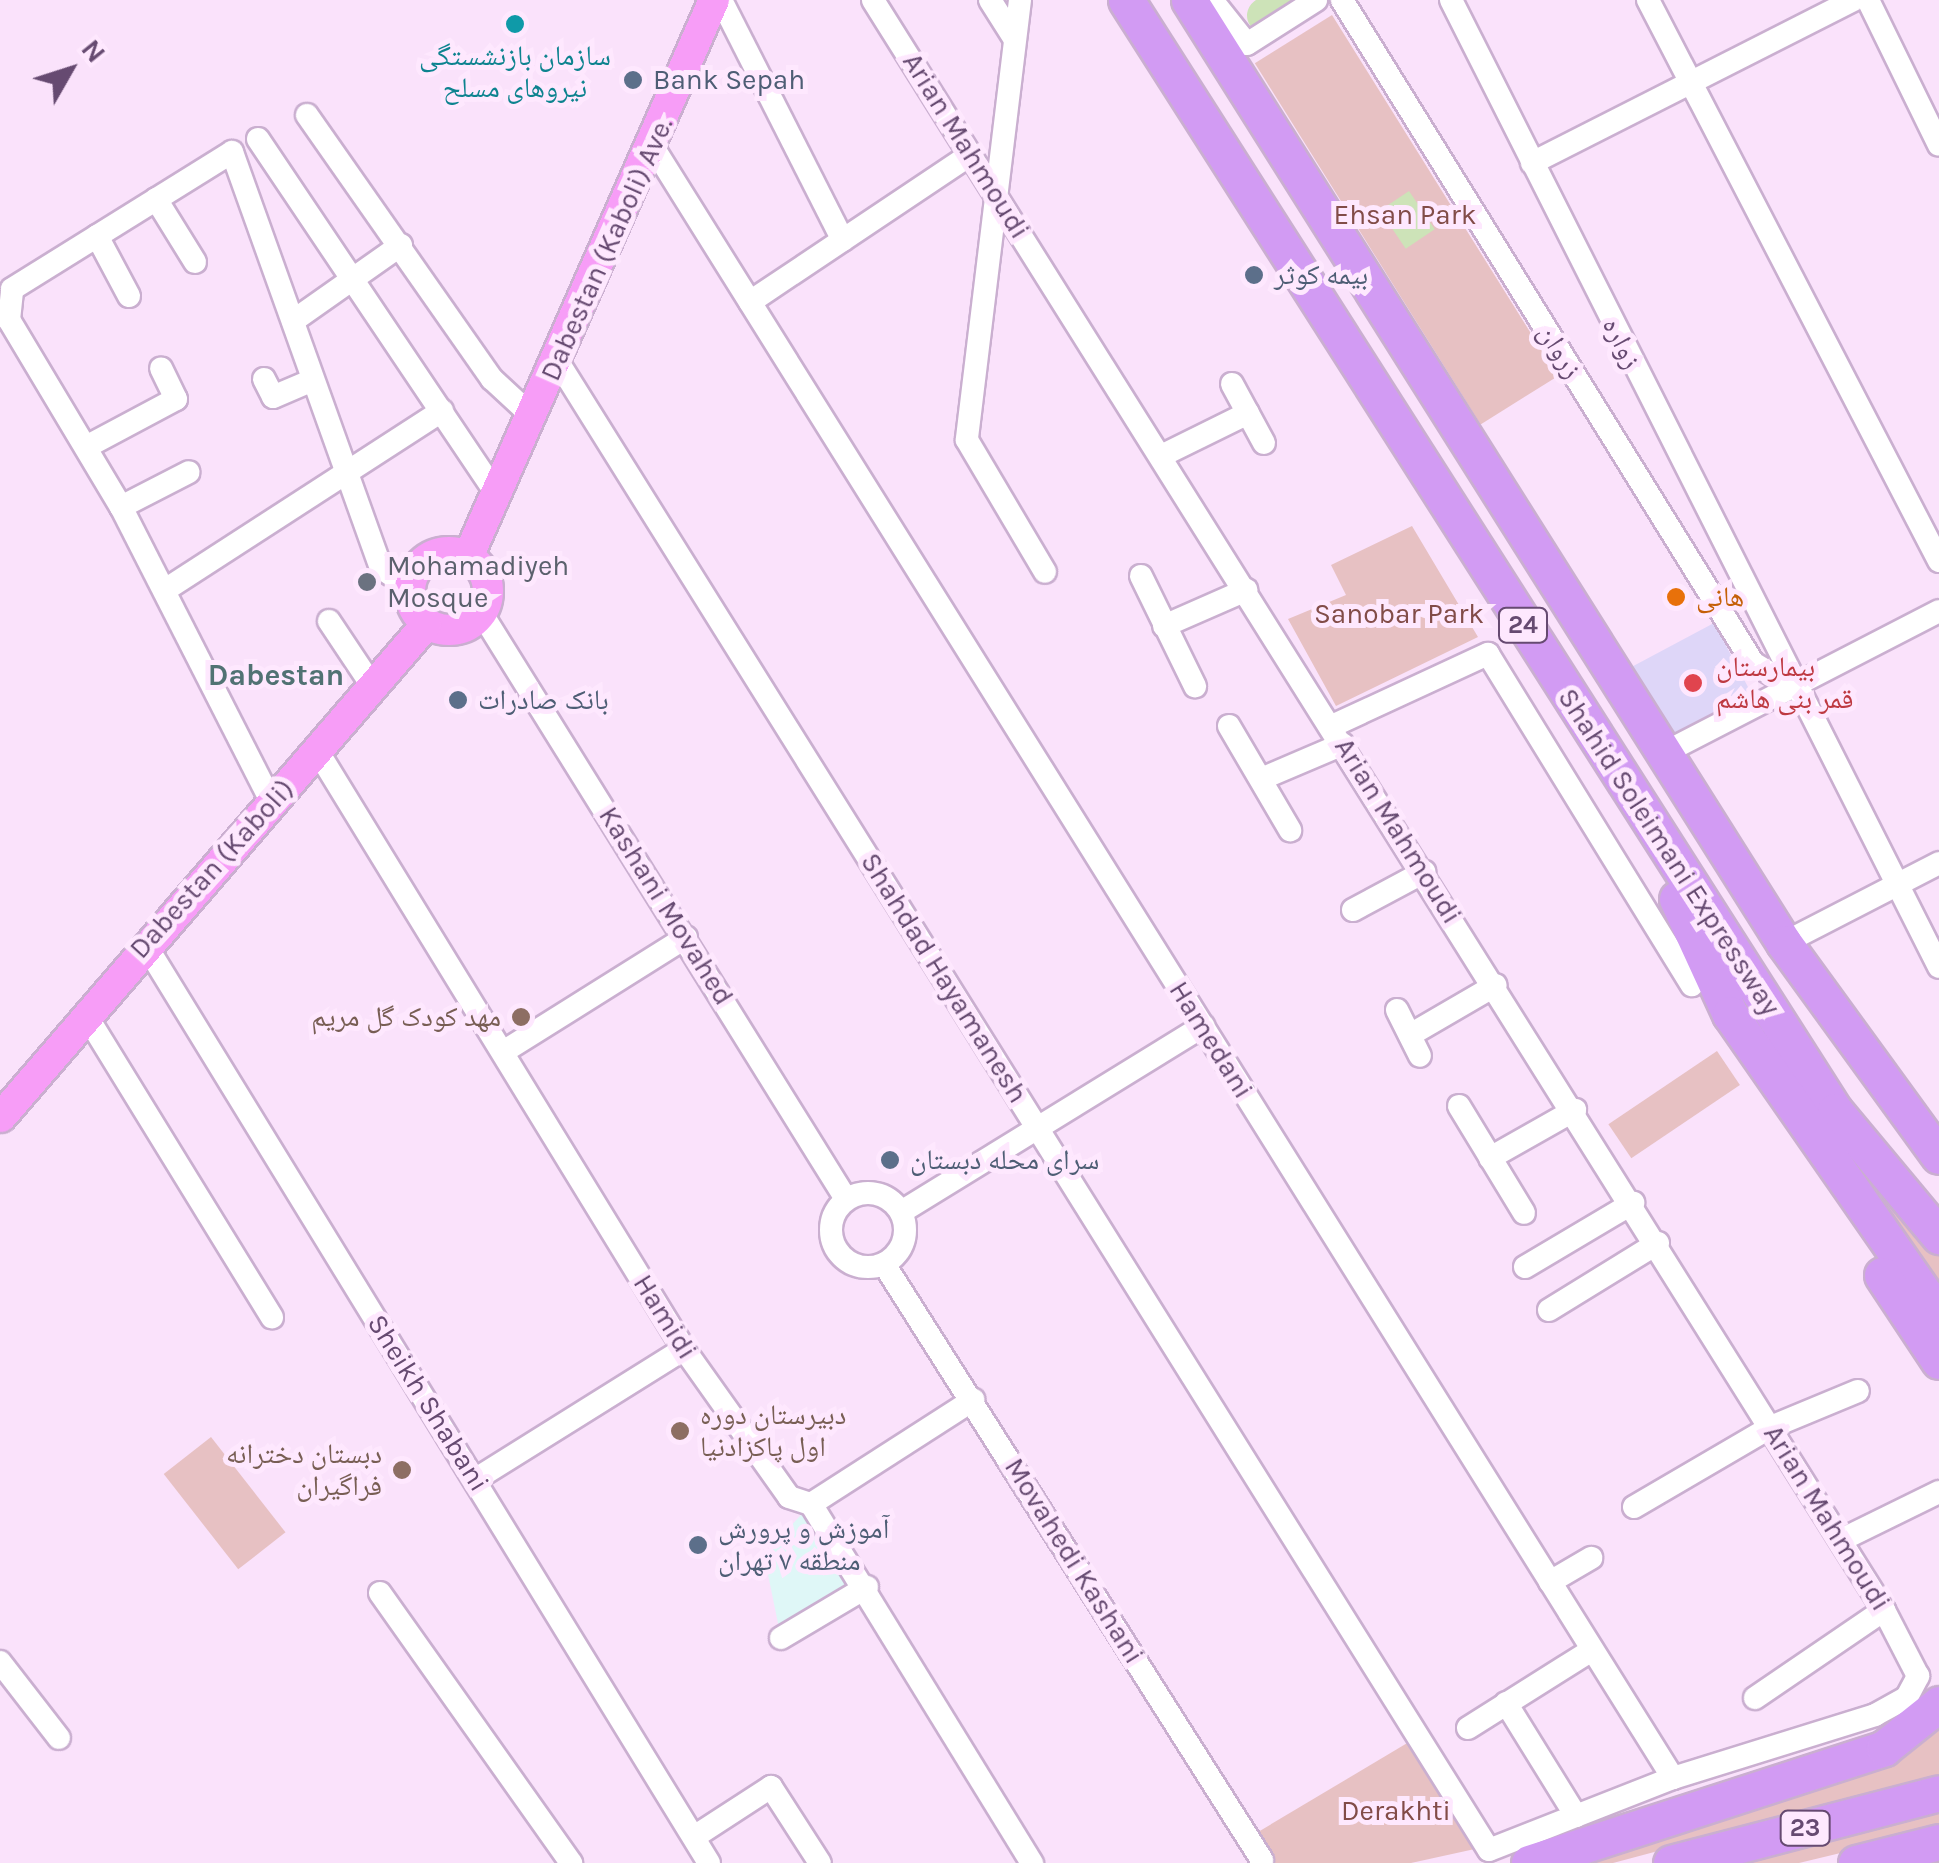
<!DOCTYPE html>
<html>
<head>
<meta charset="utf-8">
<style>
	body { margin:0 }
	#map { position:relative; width:1939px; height:1863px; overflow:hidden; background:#fae2fb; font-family:Karla,"Noto Naskh Arabic",sans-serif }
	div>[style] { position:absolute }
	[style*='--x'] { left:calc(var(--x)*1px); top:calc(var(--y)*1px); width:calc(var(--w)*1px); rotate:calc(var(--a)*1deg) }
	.education>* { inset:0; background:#dff7f7 }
	.medical>* { inset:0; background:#ded6f8; transform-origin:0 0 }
	.green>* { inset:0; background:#e7c1c3; transform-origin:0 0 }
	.water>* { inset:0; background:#cde3b8; transform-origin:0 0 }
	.river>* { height:35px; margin:-17.5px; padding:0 17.5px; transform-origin:17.5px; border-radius:17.5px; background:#cde3b8 }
	.roads { filter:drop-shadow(2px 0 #caafd0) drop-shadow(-2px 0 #caafd0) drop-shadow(0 2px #caafd0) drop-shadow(0 -2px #caafd0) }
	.minor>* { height:22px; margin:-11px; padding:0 11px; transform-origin:11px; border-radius:11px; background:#fff }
	.minor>.ring { margin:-11px; padding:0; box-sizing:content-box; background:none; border:22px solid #fff; border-radius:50% }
	.major>* { height:30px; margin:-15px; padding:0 15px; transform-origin:15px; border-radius:15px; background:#f79df7 }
	.major>.ring { margin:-15px; padding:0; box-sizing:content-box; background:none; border:30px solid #f79df7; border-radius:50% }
	.highway>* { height:35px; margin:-17.5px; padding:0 17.5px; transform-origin:17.5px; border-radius:17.5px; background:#d29bf3 }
	.dots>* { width:28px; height:28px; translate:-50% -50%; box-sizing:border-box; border:5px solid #fee8fe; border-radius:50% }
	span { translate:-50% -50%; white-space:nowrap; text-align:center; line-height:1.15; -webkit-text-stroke:10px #fee8fe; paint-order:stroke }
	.shield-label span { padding:2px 8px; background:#fee8fe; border:2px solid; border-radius:8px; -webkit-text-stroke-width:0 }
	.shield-label { font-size:25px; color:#664a71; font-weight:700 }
	.culture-label { font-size:28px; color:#0d838f }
	.service-label { font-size:28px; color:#4e5e75 }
	.left { translate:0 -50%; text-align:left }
	.street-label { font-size:28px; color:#664a71 }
	.park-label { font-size:28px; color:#824c48 }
	.worship-label { font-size:28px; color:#5b616d }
	.food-label { font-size:28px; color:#c56008 }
	.health-label { font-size:28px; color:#be3a42 }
	.education-label { font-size:28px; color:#785e54 }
	.right { translate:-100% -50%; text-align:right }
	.neighbourhood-label { font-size:30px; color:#517273; font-weight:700 }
	.north { position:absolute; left:20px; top:20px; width:100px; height:100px; -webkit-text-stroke:8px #fee8fe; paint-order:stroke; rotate:51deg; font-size:28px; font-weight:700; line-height:40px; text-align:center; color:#664a71 }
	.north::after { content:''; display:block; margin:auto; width:35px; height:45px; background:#664a71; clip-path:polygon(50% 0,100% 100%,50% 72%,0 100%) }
</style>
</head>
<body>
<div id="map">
	<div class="education">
		<div style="clip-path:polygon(811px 1504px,864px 1584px,781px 1638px,764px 1555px)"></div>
	</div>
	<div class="medical">
		<div style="left:1714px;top:623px;width:84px;height:94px;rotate:62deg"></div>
	</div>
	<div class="green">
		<div style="left:1332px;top:15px;width:426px;height:91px;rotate:58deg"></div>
		<div style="clip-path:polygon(1412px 526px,1478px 637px,1336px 706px,1288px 619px,1346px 595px,1331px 565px)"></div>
		<div style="clip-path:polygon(1730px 969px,1939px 1248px,1939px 1294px,1750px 1025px)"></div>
		<div style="left:1717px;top:1051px;width:41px;height:131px;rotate:56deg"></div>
		<div style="left:211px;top:1437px;width:121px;height:60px;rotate:52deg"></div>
		<div style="clip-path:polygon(1939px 1715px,1939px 1776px,1613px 1863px,1556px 1863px)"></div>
		<div style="clip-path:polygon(1414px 1739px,1484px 1847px,1411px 1863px,1272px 1863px,1253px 1835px)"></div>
		<div style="clip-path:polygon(1939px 1810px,1939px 1827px,1853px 1850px,1799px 1863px,1733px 1863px)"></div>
	</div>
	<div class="water">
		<div style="left:1409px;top:191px;width:46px;height:35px;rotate:56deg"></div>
	</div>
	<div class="river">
		<div style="--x:1264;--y:15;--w:24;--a:-38"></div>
	</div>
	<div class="roads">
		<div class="minor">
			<div style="--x:721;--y:0;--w:269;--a:63.1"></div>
			<div style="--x:990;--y:0;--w:45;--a:57.7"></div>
			<div style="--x:1020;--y:0;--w:443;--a:96.9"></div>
			<div style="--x:967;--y:440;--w:153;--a:59.4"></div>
			<div style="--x:1212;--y:0;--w:56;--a:51.5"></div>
			<div style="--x:1247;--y:44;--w:82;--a:-32.5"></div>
			<div style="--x:1342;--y:0;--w:780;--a:58.2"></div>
			<div style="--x:1753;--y:663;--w:47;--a:31"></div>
			<div style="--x:1451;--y:0;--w:1083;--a:63.22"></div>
			<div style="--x:1648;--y:0;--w:632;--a:62.58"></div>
			<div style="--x:1868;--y:0;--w:161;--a:63.9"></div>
			<div style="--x:307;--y:115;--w:322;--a:55"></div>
			<div style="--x:492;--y:379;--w:56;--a:42.8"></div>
			<div style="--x:258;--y:139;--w:430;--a:56.1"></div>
			<div style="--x:653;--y:147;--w:1924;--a:57.98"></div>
			<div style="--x:1532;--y:163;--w:360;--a:-26.9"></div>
			<div style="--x:156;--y:199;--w:74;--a:58.2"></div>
			<div style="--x:97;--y:236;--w:68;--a:61.9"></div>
			<div style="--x:750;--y:302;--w:266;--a:-33.8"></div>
			<div style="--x:293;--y:321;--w:132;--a:-35.1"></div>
			<div style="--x:558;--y:362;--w:1755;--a:57.97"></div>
			<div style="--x:1489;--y:1850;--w:198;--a:-21.4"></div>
			<div style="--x:1673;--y:1778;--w:212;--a:-17.3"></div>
			<div style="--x:1875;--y:1715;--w:37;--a:-29"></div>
			<div style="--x:1907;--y:1697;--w:24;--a:-62"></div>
			<div style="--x:1918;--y:1676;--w:74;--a:-117.3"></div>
			<div style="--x:1884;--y:1610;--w:1901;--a:-122.13"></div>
			<div style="--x:264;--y:379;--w:20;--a:63"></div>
			<div style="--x:273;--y:397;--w:43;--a:-23"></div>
			<div style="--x:1232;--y:384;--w:67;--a:61.5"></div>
			<div style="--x:86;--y:447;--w:102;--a:-28.1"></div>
			<div style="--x:176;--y:399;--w:34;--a:-116"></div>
			<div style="--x:1161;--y:456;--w:97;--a:-26.3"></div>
			<div style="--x:121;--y:507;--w:76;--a:-27.2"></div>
			<div style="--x:1141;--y:576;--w:123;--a:63.9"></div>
			<div style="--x:165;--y:590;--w:330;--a:-32.9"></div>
			<div style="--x:482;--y:614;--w:689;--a:58.11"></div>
			<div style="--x:329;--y:621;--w:79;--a:56.3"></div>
			<div style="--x:1164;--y:626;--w:90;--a:-23.7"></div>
			<div style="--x:1229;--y:726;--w:121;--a:59.6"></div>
			<div style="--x:1332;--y:726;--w:172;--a:-24.8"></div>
			<div style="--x:1488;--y:654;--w:389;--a:58.4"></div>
			<div style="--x:318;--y:752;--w:700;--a:58.49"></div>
			<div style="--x:684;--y:1349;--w:181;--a:54.6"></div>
			<div style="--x:789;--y:1497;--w:23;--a:18"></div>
			<div style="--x:811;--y:1504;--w:422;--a:58.4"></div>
			<div style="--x:1664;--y:753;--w:309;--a:-27.3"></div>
			<div style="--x:1261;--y:779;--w:89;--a:-23.1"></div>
			<div style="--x:272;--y:803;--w:332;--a:-117"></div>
			<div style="--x:121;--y:507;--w:218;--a:-120.9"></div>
			<div style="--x:9;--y:320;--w:31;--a:-84"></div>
			<div style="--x:12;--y:289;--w:259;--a:-31.9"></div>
			<div style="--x:232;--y:152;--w:442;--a:70.3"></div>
			<div style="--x:381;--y:568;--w:34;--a:34"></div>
			<div style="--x:1353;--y:910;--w:81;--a:-28.2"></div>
			<div style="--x:1784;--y:943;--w:174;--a:-27.3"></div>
			<div style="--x:145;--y:944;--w:1078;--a:58.46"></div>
			<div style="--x:1397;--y:1010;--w:51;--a:63.4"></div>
			<div style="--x:86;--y:1015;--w:355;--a:58.4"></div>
			<div style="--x:1410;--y:1035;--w:99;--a:-30.2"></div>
			<div style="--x:503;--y:1052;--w:216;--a:-32.1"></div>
			<div style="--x:1459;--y:1106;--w:125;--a:58.7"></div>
			<div style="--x:1490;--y:1158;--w:98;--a:-29.5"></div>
			<div class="ring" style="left:831px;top:1193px;width:52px;height:52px"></div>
			<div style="--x:901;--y:1212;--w:355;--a:-31.6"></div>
			<div style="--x:884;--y:1264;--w:706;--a:57.62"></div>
			<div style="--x:1525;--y:1267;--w:126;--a:-30.7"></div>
			<div style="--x:1549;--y:1310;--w:128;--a:-31.6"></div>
			<div style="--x:476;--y:1479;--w:245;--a:-32"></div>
			<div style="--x:811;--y:1504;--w:193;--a:-32.7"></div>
			<div style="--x:1634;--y:1507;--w:159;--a:-30.3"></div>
			<div style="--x:1771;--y:1427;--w:94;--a:-22.5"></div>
			<div style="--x:1841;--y:1540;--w:109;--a:-26.1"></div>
			<div style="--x:1550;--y:1582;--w:48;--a:-30.3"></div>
			<div style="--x:380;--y:1593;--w:331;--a:54.7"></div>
			<div style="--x:781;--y:1638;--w:100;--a:-30.7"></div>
			<div style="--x:0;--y:1662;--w:96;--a:52.2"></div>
			<div style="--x:1755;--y:1698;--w:156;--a:-34.3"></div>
			<div style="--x:1506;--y:1703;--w:133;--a:58.2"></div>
			<div style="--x:1468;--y:1728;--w:146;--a:-32.2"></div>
			<div style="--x:694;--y:1837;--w:92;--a:-33"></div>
			<div style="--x:771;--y:1787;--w:90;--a:57.2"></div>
		</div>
		<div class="major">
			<div class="ring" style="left:410px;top:552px;width:48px;height:48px"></div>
			<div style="--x:468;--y:557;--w:609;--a:-66.17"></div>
			<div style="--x:1;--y:1117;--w:650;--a:-49.18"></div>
		</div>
		<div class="highway">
			<div style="--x:1126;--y:0;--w:1318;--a:57.46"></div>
			<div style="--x:1835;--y:1111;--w:163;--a:50.2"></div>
			<div style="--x:1189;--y:0;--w:1115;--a:57.75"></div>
			<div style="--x:1784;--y:943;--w:263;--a:54"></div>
			<div style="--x:1677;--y:899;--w:127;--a:65.3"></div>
			<div style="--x:1730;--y:1014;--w:366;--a:55.2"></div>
			<div style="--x:1882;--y:1275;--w:103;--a:56.5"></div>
			<div style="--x:1529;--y:1863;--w:373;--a:-17.9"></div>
			<div style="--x:1884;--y:1748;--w:70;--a:-38.7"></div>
			<div style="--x:1671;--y:1863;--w:277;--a:-14.6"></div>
			<div style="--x:1856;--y:1863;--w:86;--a:-14.2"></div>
		</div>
	</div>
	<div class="dots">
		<div style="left:515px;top:24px;background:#0f9aa8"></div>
		<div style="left:633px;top:80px;background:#5c6f8a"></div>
		<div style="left:1254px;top:275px;background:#5c6f8a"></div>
		<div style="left:367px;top:582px;background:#6b7280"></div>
		<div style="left:1676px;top:597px;background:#e8710a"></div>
		<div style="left:1693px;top:683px;background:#e0444e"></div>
		<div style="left:458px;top:700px;background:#5c6f8a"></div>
		<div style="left:521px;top:1017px;background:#8d6e63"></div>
		<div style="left:890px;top:1160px;background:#5c6f8a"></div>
		<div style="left:680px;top:1431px;background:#8d6e63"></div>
		<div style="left:402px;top:1470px;background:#8d6e63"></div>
		<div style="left:698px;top:1545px;background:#5c6f8a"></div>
	</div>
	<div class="shield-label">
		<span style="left:1523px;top:625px">24</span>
		<span style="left:1805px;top:1828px">23</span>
	</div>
	<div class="culture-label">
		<span style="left:515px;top:72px">سازمان بازنشستگی<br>نیروهای مسلح</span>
	</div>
	<div class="service-label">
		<span class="left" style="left:653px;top:80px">Bank Sepah</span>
		<span class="left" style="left:1274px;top:275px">بیمه کوثر</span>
		<span class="left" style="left:478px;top:700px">بانک صادرات</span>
		<span class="left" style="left:910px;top:1160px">سرای محله دبستان</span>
		<span class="left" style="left:718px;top:1545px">آموزش و پرورش<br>منطقه ۷ تهران</span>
	</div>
	<div class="street-label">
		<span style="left:966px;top:146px;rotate:58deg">Arian Mahmoudi</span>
		<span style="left:607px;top:249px;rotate:-66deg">Dabestan (Kaboli) Ave.</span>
		<span style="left:1622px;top:343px;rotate:63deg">زواره</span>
		<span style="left:1560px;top:351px;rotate:58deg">زروان</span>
		<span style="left:1398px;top:831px;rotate:58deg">Arian Mahmoudi</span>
		<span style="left:1669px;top:852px;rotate:57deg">Shahid Soleimani Expressway</span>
		<span style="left:212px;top:869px;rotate:-48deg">Dabestan (Kaboli)</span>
		<span style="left:666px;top:906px;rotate:58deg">Kashani Movahed</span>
		<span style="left:944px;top:978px;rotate:58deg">Shahdad Hayamanesh</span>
		<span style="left:1211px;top:1040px;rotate:58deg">Hamedani</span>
		<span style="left:665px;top:1317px;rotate:58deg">Hamidi</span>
		<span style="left:428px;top:1403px;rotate:58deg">Sheikh Shabani</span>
		<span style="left:1827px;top:1518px;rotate:58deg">Arian Mahmoudi</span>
		<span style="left:1074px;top:1561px;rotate:58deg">Movahedi Kashani</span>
	</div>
	<div class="park-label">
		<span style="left:1405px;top:215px">Ehsan Park</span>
		<span style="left:1399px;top:614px">Sanobar Park</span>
		<span style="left:1396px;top:1811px">Derakhti</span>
	</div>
	<div class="worship-label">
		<span class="left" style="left:387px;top:582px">Mohamadiyeh<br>Mosque</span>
	</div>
	<div class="food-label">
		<span class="left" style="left:1696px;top:597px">هانی</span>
	</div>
	<div class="health-label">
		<span class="left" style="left:1716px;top:683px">بیمارستان<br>قمر بنی هاشم</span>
	</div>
	<div class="education-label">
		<span class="right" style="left:501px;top:1017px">مهد کودک گل مریم</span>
		<span class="left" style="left:700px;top:1431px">دبیرستان دوره<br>اول پاکزادنیا</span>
		<span class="right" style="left:382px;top:1470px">دبستان دخترانه<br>فراگیران</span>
	</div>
	<div class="neighbourhood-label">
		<span style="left:276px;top:675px">Dabestan</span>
	</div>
	<div class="north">N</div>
</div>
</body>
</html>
